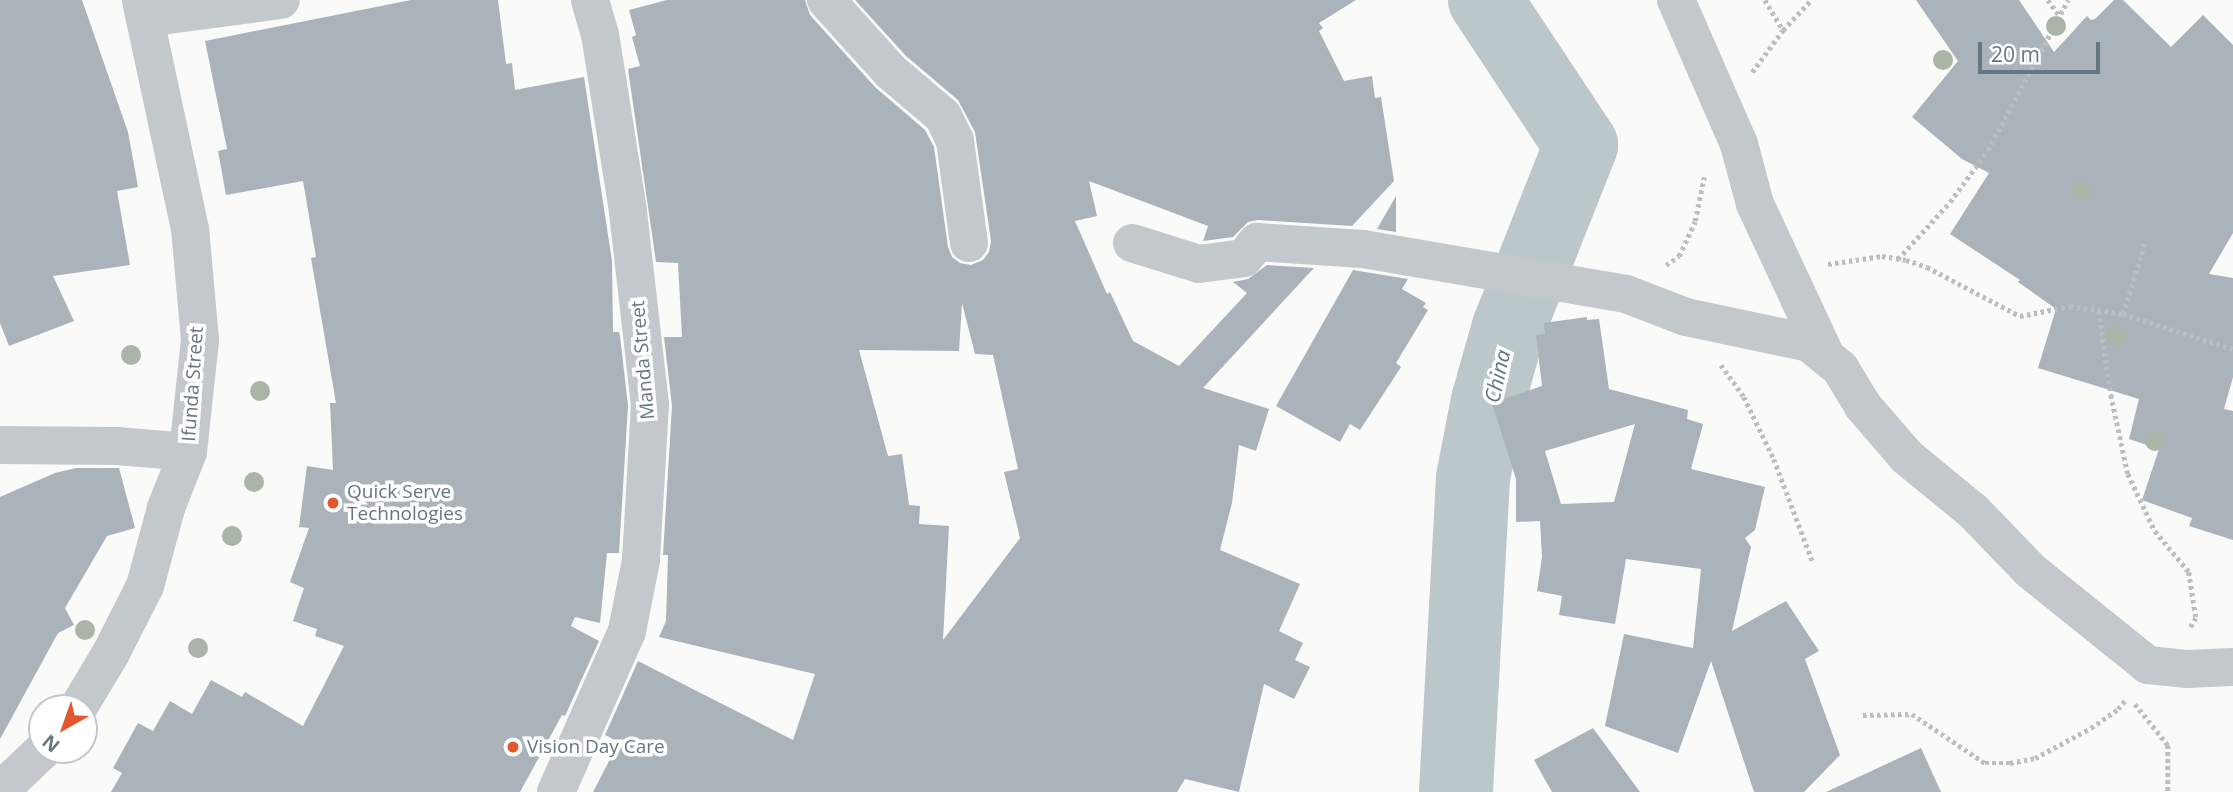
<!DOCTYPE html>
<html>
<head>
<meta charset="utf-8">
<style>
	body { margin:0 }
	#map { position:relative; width:2233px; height:792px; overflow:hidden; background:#fafaf8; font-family:"Open Sans",sans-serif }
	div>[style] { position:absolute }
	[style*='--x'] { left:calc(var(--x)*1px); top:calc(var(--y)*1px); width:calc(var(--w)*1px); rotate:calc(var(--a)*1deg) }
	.river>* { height:74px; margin:-37px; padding:0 37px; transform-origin:37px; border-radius:37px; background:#bbc7cb }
	.building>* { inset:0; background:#aab3b9 }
	.path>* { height:4.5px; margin-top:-2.25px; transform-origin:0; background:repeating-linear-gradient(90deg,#bbbfc2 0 3.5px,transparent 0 7px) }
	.minor>* { height:38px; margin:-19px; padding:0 19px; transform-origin:19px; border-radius:19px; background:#c3c8cc }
	.trees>* { width:20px; height:20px; margin:-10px; border-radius:50%; background:#aab4a7 }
	.dots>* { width:19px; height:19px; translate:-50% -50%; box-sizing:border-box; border:4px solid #fff; border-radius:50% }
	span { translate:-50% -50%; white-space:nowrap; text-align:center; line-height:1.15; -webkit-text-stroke:7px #fff; paint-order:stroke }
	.street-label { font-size:19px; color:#657683 }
	.poi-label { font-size:19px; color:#657683 }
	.left { translate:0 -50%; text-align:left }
	.water-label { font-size:21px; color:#60757c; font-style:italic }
	.north { position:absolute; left:28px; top:694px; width:70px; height:70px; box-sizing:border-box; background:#fff; border:2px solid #c1c8cd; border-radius:50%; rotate:220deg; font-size:19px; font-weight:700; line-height:28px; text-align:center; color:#657683 }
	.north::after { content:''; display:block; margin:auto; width:24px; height:32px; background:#e4572e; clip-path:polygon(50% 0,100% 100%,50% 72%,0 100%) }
	.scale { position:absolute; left:1978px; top:42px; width:122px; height:32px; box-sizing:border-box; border:4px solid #657683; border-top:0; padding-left:9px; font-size:21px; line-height:24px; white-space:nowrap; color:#657683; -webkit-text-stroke:5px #fff; paint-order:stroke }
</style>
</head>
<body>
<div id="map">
	<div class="river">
		<div style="--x:1456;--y:792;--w:314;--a:-86.9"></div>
		<div style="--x:1473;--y:478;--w:78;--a:-79"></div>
		<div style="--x:1488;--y:401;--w:77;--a:-74.2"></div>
		<div style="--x:1509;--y:327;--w:196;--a:-68.4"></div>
		<div style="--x:1581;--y:145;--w:174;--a:-123.5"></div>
	</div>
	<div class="building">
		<div style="clip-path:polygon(0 0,82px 0,128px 132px,138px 187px,117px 191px,130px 265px,53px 276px,74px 321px,9px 346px,0 323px)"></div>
		<div style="clip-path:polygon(411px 0,498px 0,506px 64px,512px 63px,515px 90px,584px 77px,612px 261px,613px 332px,619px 332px,620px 336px,628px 406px,619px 553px,607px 553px,600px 623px,575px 617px,571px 626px,599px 641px,565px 716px,562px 715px,520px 792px,111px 792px,122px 773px,113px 768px,138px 723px,153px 731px,170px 701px,192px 714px,211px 680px,242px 697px,245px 692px,303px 726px,344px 646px,315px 636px,317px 629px,293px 621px,304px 588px,290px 582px,309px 528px,299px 527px,307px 466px,333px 470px,330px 403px,336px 403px,311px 258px,316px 257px,303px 181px,226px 195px,218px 151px,227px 149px,205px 41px)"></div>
		<div style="clip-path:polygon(evenodd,667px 0,805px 0,810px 15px,875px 87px,925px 130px,934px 147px,948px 247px,952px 257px,960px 263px,971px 265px,983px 260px,989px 252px,991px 241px,975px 132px,958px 100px,906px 56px,855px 0,1356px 0,1319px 23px,1323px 28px,1319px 31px,1344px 81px,1372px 76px,1375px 98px,1381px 97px,1394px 181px,1352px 226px,1258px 220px,1248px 222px,1233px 237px,1203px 241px,1208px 226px,1089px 181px,1097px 216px,1075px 221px,1107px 294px,1110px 292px,1133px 341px,1179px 366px,1247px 293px,1233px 282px,1248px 279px,1267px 265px,1314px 268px,1203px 388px,1269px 409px,1256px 451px,1239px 445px,1232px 503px,1220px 550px,1300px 584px,1279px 631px,1303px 643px,1295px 660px,1310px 667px,1294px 699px,1264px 684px,1239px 792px,1185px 779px,1177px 792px,593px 792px,619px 742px,605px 735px,638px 661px,793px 740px,815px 674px,659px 637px,666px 621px,668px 555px,663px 555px,672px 406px,664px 337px,682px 337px,678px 263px,656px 262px,628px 69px,640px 66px,632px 37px,636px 35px,629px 10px,667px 0,962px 303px,975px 354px,993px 355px,1018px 469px,1004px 472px,1020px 538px,943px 640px,949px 526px,919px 524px,920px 506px,909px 505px,902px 454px,888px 456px,859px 350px,959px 351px,962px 303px)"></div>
		<div style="clip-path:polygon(1916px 0,2019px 0,2054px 52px,2087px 16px,2091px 20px,2095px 19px,2114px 0,2123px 0,2171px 47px,2203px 15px,2233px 45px,2233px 233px,2209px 274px,2233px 278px,2233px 377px,2224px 409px,2233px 411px,2233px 540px,2189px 526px,2192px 518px,2142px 500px,2159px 449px,2129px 439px,2139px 399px,2038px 368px,2056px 309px,2018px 282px,2020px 280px,1950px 234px,1989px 173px,1962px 159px,1912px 117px,1958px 61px)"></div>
		<div style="clip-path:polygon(1396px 196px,1396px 232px,1377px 229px)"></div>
		<div style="clip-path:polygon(1353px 270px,1408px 279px,1402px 289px,1426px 303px,1423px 307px,1428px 310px,1396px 363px,1401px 367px,1360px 430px,1350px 424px,1340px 442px,1276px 406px)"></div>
		<div style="clip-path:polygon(evenodd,1587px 317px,1587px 320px,1599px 319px,1609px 389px,1688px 410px,1687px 419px,1703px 424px,1691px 469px,1765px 487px,1755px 530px,1745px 538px,1751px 547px,1732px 631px,1786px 601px,1819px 651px,1805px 659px,1840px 755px,1804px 792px,1754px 792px,1711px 661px,1678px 753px,1605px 726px,1624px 634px,1693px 648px,1701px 569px,1626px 559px,1615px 624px,1559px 615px,1562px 596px,1537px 591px,1542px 557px,1540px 521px,1516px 522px,1516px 479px,1492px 403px,1542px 386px,1536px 335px,1545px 334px,1544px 323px,1587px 317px,1635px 424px,1614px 502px,1561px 504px,1545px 451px,1635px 424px)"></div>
		<div style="clip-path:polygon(76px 468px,119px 468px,135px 528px,107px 536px,65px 608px,74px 625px,58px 633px,0 739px,0 497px,55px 473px)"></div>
		<div style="clip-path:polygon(1593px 728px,1640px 792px,1552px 792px,1534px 760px)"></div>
		<div style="clip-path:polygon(1921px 748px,1941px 792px,1826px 792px)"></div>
	</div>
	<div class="path">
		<div style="--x:1765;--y:0;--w:35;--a:59"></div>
		<div style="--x:2048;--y:0;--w:19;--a:54"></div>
		<div style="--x:1752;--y:72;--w:52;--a:-53.6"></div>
		<div style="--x:1783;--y:30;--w:41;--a:-47"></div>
		<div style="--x:1898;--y:259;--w:77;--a:-47.6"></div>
		<div style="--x:1950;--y:202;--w:64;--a:-53.8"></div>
		<div style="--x:1988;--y:150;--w:170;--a:-61.9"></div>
		<div style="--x:1828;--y:264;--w:55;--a:-8.4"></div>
		<div style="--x:1882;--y:256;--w:24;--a:9"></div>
		<div style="--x:1906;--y:260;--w:22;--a:18"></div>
		<div style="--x:1927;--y:267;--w:105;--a:27.8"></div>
		<div style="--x:2020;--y:316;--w:51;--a:-11.3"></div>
		<div style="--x:2070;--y:306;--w:54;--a:8.6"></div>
		<div style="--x:2123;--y:314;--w:115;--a:17.7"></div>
		<div style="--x:1666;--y:265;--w:16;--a:-35"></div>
		<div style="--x:1679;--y:256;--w:38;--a:-65"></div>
		<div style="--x:1695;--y:221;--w:45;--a:-78.4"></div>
		<div style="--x:2099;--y:311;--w:85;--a:81.9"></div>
		<div style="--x:2111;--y:395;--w:81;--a:77.9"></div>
		<div style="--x:2128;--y:474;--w:63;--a:64.7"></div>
		<div style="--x:2155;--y:531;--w:53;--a:50.3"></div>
		<div style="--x:2189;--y:572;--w:47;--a:81.3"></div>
		<div style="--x:2196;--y:618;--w:14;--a:120"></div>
		<div style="--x:2123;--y:314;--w:75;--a:-73"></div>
		<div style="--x:1721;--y:365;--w:39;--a:54"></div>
		<div style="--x:1744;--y:397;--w:69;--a:64.2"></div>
		<div style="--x:1774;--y:459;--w:111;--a:69.4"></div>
		<div style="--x:2135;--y:704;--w:53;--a:51.2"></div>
		<div style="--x:2168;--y:745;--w:47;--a:90"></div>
		<div style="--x:1863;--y:715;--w:49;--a:-1.2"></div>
		<div style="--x:1912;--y:714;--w:88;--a:33.9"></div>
		<div style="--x:1985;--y:763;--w:25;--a:0"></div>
		<div style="--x:2010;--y:763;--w:25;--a:-11"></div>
		<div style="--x:2035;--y:758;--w:64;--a:-28.2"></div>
		<div style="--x:2091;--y:728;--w:33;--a:-35"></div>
		<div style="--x:2118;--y:709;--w:13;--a:-51"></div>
	</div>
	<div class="minor">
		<div style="--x:826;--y:0;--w:97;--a:47.9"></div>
		<div style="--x:891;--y:72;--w:68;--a:40.2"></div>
		<div style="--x:943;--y:116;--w:28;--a:64"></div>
		<div style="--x:955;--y:141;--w:103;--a:82.2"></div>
		<div style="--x:1676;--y:0;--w:157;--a:66.4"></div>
		<div style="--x:1739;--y:144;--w:62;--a:75.1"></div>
		<div style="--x:1755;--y:204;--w:163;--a:65"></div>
		<div style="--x:146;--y:18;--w:136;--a:-7.6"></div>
		<div style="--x:1132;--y:243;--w:70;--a:17.4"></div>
		<div style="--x:1199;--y:264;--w:45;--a:-7.6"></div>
		<div style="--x:1244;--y:258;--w:21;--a:-51"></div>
		<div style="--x:1257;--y:242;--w:106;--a:3.8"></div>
		<div style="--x:1363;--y:249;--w:267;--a:9.7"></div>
		<div style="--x:1626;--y:294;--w:64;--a:21"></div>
		<div style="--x:1686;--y:317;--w:126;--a:11.9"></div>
		<div style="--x:1809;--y:343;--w:40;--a:39"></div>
		<div style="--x:1840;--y:368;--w:44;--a:58.8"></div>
		<div style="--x:1863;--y:406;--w:67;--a:49.2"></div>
		<div style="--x:1907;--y:457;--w:85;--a:39.3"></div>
		<div style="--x:1973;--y:511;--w:83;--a:46"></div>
		<div style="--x:2031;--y:571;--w:150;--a:38.8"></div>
		<div style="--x:2148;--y:665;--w:38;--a:6"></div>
		<div style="--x:2186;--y:669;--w:47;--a:-2.4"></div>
		<div style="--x:0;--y:445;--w:117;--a:0.5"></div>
		<div style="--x:117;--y:446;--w:71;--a:4.8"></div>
		<div style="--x:78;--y:708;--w:64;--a:-59"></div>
		<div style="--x:111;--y:653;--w:75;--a:-63.1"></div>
		<div style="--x:145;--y:586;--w:81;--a:-74.9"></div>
		<div style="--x:166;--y:508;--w:60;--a:-68.6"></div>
		<div style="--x:188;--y:452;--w:113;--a:-83.9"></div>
		<div style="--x:200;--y:340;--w:111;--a:-95.1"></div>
		<div style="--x:190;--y:229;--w:234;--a:-102.1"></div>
		<div style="--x:0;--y:791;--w:59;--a:-43.6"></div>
		<div style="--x:556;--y:792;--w:176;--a:-66.2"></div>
		<div style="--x:627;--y:631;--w:72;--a:-78.8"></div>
		<div style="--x:641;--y:560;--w:155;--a:-86.7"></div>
		<div style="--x:650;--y:405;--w:195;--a:-96.5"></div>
		<div style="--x:628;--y:211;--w:178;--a:-99"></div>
		<div style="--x:600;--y:35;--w:36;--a:-106"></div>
	</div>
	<div class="trees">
		<div style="left:2056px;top:26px"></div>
		<div style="left:1943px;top:60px"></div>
		<div style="left:2081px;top:191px"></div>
		<div style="left:2116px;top:336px"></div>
		<div style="left:131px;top:355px"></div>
		<div style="left:260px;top:391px"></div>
		<div style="left:2155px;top:441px"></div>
		<div style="left:254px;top:482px"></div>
		<div style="left:232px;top:536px"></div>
		<div style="left:85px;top:630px"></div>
		<div style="left:198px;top:648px"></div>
	</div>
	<div class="dots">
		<div style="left:333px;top:503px;background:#e4572e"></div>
		<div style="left:513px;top:747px;background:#e4572e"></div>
	</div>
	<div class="street-label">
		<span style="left:643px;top:360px;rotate:-95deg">Manda Street</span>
		<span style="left:193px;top:384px;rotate:-86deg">Ifunda Street</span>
	</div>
	<div class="poi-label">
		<span class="left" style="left:347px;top:503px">Quick Serve<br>Technologies</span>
		<span class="left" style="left:527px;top:747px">Vision Day Care</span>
	</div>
	<div class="water-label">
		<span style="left:1497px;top:376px;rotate:-77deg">China</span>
	</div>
	<div class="north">N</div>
	<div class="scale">20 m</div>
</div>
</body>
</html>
